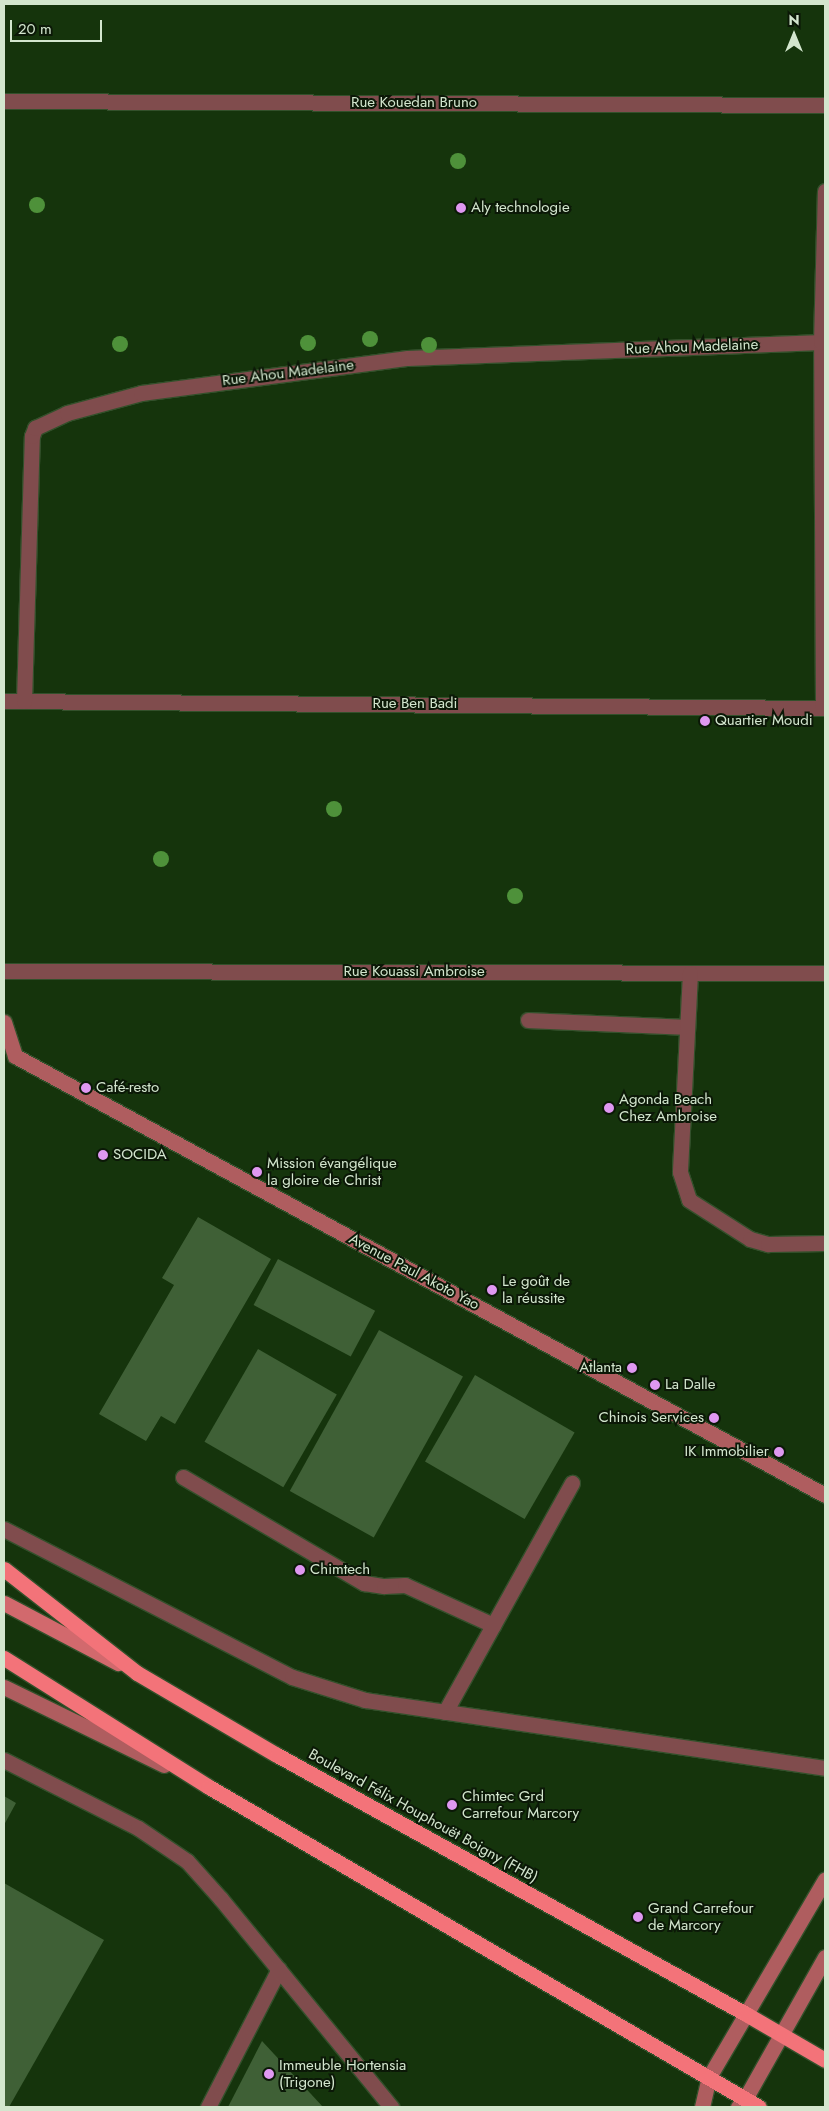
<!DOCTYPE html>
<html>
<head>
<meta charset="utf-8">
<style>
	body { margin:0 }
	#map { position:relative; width:829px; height:2111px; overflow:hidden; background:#15340c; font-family:Jost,sans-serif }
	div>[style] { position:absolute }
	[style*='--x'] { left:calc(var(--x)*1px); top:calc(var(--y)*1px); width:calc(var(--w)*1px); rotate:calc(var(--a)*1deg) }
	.building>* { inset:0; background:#3f6036; transform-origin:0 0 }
	.roads { filter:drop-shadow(1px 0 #33502b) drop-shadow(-1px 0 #33502b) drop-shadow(0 1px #33502b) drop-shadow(0 -1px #33502b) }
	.lane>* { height:15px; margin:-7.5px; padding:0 7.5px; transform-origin:7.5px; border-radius:7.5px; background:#804c4d }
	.street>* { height:15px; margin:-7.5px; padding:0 7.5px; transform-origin:7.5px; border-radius:7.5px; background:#804c4d }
	.secondary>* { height:15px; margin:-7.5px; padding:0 7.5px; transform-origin:7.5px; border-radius:7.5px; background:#af5d5f }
	.primary>* { height:15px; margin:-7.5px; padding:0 7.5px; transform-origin:7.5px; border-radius:7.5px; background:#d2696d }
	.highway>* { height:15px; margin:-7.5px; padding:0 7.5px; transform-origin:7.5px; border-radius:7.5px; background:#f37379 }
	.trees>* { width:16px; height:16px; margin:-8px; border-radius:50%; background:#4e913a }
	.dots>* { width:14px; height:14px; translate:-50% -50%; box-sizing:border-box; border:2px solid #0b1807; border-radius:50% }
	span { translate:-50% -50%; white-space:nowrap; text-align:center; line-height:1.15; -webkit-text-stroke:4px #0b1807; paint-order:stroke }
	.street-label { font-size:15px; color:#d3e6ce }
	.poi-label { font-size:15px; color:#d3e6ce }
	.left { translate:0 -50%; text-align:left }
	.right { translate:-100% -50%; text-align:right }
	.frame { position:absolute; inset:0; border:5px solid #d3e6ce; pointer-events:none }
	.north { position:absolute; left:769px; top:10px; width:50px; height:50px; -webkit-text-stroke:4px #0b1807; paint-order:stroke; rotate:0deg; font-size:14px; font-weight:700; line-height:20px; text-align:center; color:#d3e6ce }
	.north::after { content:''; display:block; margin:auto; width:18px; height:22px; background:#d3e6ce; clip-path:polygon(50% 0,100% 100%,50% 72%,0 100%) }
	.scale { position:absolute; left:10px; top:20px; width:92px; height:22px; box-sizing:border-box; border:2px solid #d3e6ce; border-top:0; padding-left:6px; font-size:15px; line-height:18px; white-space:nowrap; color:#d3e6ce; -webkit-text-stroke:4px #0b1807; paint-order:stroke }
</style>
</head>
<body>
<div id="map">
	<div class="building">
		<div style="clip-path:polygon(198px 1217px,271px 1259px,175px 1424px,161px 1416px,146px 1441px,99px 1414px,174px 1285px,162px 1278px)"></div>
		<div style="left:278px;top:1259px;width:110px;height:52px;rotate:28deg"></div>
		<div style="left:379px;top:1330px;width:96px;height:184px;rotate:29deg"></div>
		<div style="left:258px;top:1349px;width:91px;height:107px;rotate:30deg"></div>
		<div style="left:475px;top:1375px;width:115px;height:100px;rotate:30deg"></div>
		<div style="clip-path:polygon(4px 1796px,16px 1803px,4px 1825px)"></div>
		<div style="clip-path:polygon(4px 1883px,104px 1940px,9px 2107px,4px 2107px)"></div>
		<div style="clip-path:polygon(262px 2041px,323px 2107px,228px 2107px)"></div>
	</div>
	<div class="roads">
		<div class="lane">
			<div style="--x:528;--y:1020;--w:159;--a:2.5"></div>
			<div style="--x:183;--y:1477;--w:210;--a:30.4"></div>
			<div style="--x:364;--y:1583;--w:20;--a:9"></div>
			<div style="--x:384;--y:1586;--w:21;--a:-3"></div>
			<div style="--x:405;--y:1585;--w:97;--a:24.4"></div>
			<div style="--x:445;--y:1712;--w:262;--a:-61"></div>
			<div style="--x:208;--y:2107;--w:155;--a:-62.8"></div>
		</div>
		<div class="street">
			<div style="--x:4;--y:101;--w:821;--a:0.28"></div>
			<div style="--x:4;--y:701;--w:821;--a:0.49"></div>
			<div style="--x:24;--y:701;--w:265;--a:-88.3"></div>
			<div style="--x:32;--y:436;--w:9;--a:-69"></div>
			<div style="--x:35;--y:428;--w:35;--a:-25"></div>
			<div style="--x:67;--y:413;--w:77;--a:-15.1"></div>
			<div style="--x:141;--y:393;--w:269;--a:-7.5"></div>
			<div style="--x:408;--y:358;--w:413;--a:-2.2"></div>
			<div style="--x:823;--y:708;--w:366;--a:-90.3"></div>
			<div style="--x:821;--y:342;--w:151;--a:-88.5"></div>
			<div style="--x:4;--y:971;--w:821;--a:0.14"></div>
			<div style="--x:690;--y:973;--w:199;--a:92.9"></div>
			<div style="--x:680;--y:1172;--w:29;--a:72"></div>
			<div style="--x:689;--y:1200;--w:72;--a:32.6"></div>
			<div style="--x:750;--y:1239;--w:19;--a:16"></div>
			<div style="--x:768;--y:1244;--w:57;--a:-1"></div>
			<div style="--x:4;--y:1529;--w:324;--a:27.2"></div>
			<div style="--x:292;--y:1677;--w:77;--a:17.5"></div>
			<div style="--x:365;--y:1700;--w:465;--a:8.4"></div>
			<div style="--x:4;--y:1760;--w:150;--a:26.9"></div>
			<div style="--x:138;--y:1828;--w:59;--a:34"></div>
			<div style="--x:187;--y:1861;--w:51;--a:48.2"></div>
			<div style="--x:221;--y:1899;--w:269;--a:50.7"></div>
		</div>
		<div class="secondary">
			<div style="--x:4;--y:1022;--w:36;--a:72"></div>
			<div style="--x:15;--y:1056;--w:921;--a:28.46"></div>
			<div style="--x:4;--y:1687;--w:178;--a:26"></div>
			<div style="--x:702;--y:2107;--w:31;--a:-77"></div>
			<div style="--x:709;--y:2077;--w:229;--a:-59.6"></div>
			<div style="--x:738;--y:2107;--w:11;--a:-49"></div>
			<div style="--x:745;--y:2099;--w:163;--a:-60.6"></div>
		</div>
		<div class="primary">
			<div style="--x:4;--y:1603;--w:129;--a:27.8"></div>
		</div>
		<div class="highway">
			<div style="--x:4;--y:1569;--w:169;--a:38"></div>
			<div style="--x:137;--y:1673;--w:162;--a:30.4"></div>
			<div style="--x:277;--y:1755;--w:536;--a:28.91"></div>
			<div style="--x:746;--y:2014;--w:91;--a:30.2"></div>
			<div style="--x:4;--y:1658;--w:242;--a:32.2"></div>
			<div style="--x:209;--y:1787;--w:636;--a:30.19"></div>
		</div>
	</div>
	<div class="trees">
		<div style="left:458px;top:161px"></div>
		<div style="left:37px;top:205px"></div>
		<div style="left:370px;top:339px"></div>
		<div style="left:308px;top:343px"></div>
		<div style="left:120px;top:344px"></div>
		<div style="left:429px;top:345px"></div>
		<div style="left:334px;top:809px"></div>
		<div style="left:161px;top:859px"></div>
		<div style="left:515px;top:896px"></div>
	</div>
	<div class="dots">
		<div style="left:461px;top:208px;background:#df98f1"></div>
		<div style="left:705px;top:721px;background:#df98f1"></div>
		<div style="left:86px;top:1088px;background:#df98f1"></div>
		<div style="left:609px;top:1108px;background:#df98f1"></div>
		<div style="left:103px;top:1155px;background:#df98f1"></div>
		<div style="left:257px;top:1172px;background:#df98f1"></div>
		<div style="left:492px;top:1290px;background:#df98f1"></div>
		<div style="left:632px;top:1368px;background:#df98f1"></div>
		<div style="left:655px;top:1385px;background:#df98f1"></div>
		<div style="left:714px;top:1418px;background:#df98f1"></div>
		<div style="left:779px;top:1452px;background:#df98f1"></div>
		<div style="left:300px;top:1570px;background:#df98f1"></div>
		<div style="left:452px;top:1805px;background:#df98f1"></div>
		<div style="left:638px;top:1917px;background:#df98f1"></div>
		<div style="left:269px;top:2074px;background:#df98f1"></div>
	</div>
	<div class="street-label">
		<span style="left:414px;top:103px">Rue Kouedan Bruno</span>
		<span style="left:692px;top:347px;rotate:-2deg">Rue Ahou Madelaine</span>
		<span style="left:288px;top:373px;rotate:-7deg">Rue Ahou Madelaine</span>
		<span style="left:415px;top:704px">Rue Ben Badi</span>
		<span style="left:414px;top:972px">Rue Kouassi Ambroise</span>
		<span style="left:414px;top:1272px;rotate:28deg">Avenue Paul Akoto Yao</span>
		<span style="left:423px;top:1816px;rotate:29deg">Boulevard Félix Houphouët Boigny (FHB)</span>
	</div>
	<div class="poi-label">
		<span class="left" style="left:471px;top:208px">Aly technologie</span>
		<span class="left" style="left:715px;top:721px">Quartier Moudi</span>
		<span class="left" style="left:96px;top:1088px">Café-resto</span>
		<span class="left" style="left:619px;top:1108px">Agonda Beach<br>Chez Ambroise</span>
		<span class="left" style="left:113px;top:1155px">SOCIDA</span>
		<span class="left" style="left:267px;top:1172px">Mission évangélique<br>la gloire de Christ</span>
		<span class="left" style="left:502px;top:1290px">Le goût de<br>la réussite</span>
		<span class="right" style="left:622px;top:1368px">Atlanta</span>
		<span class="left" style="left:665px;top:1385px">La Dalle</span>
		<span class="right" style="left:704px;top:1418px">Chinois Services</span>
		<span class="right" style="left:769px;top:1452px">IK Immobilier</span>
		<span class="left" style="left:310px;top:1570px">Chimtech</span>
		<span class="left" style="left:462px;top:1805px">Chimtec Grd<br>Carrefour Marcory</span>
		<span class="left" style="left:648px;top:1917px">Grand Carrefour<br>de Marcory</span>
		<span class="left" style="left:279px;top:2074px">Immeuble Hortensia<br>(Trigone)</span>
	</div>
	<div class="frame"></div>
	<div class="north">N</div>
	<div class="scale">20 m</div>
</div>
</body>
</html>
